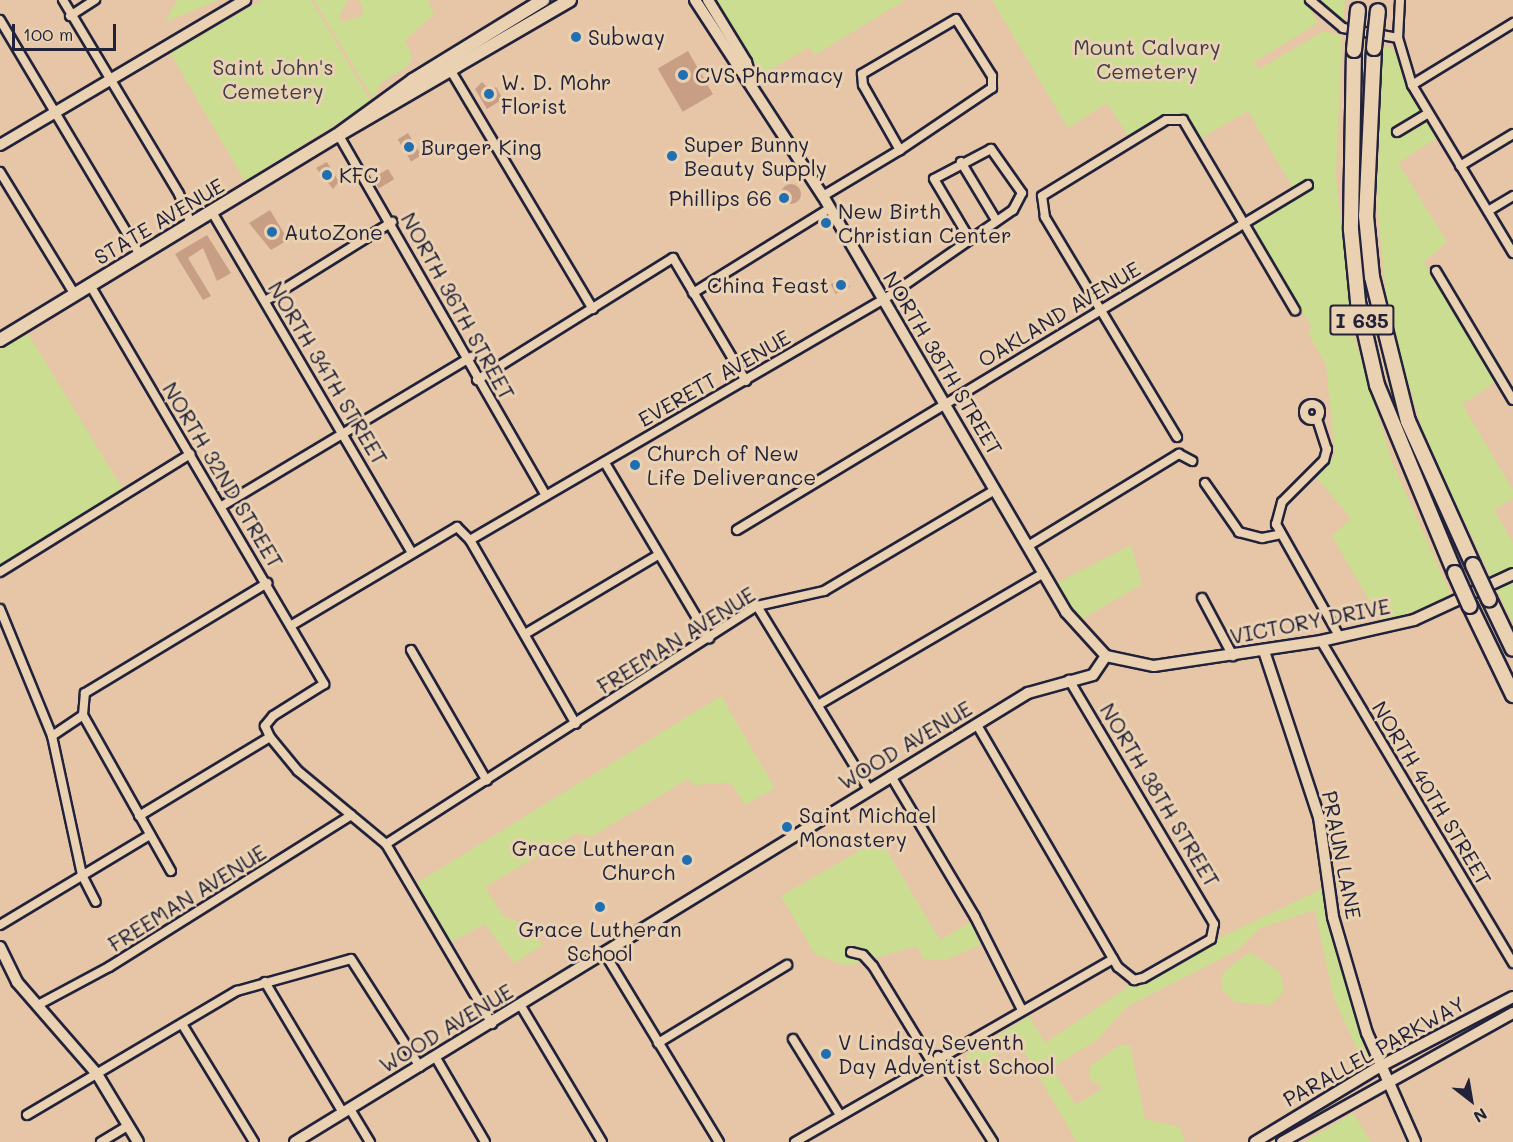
<!DOCTYPE html>
<html>
<head>
<meta charset="utf-8">
<style>
	body { margin:0 }
	#map { position:relative; width:1513px; height:1142px; overflow:hidden; background:#e6c6a7; font-family:Mali,sans-serif }
	div>[style] { position:absolute }
	[style*='--x'] { left:calc(var(--x)*1px); top:calc(var(--y)*1px); width:calc(var(--w)*1px); rotate:calc(var(--a)*1deg) }
	.green>* { inset:0; background:#cbdd91 }
	.building>* { inset:0; background:#c89f84; transform-origin:0 0 }
	.round { border-radius:50% }
	.roads { filter:drop-shadow(2px 0 #22223b) drop-shadow(-2px 0 #22223b) drop-shadow(0 2px #22223b) drop-shadow(0 -2px #22223b) }
	.street>* { height:8px; margin:-4px; padding:0 4px; transform-origin:4px; border-radius:4px; background:#ead1b2 }
	.street>.ring { margin:-4px; padding:0; box-sizing:content-box; background:none; border:8px solid #ead1b2; border-radius:50% }
	.secondary>* { height:10px; margin:-5px; padding:0 5px; transform-origin:5px; border-radius:5px; background:#ead1b2 }
	.primary>* { height:12px; margin:-6px; padding:0 6px; transform-origin:6px; border-radius:6px; background:#ead1b2 }
	.highway>* { height:14px; margin:-7px; padding:0 7px; transform-origin:7px; border-radius:7px; background:#ead1b2 }
	.bridges { filter:drop-shadow(2px 0 #22223b) drop-shadow(-2px 0 #22223b) drop-shadow(0 2px #22223b) drop-shadow(0 -2px #22223b) }
	.highway-bridge>* { height:14px; margin:-7px; padding:0 7px; transform-origin:7px; border-radius:7px; background:#ead1b2 }
	.dots>* { width:16px; height:16px; translate:-50% -50%; box-sizing:border-box; border:3px solid #ead1b2; border-radius:50% }
	span { translate:-50% -50%; white-space:nowrap; text-align:center; line-height:1.15; -webkit-text-stroke:6px #ead1b2; paint-order:stroke }
	.shield-label span { padding:2px 4px; background:#ead1b2; border:2px solid; border-radius:4px; -webkit-text-stroke-width:0 }
	.shield-label { font-size:20px; color:#22223b; font-weight:700 }
	.poi-label { font-size:21px; color:#22223b }
	.left { translate:0 -50%; text-align:left }
	.right { translate:-100% -50%; text-align:right }
	.park-label { font-size:21px; color:#3b3e48 }
	.street-label { font-size:21px; color:#22223b }
	.north { position:absolute; left:1441px; top:1070px; width:60px; height:60px; -webkit-text-stroke:4px #ead1b2; paint-order:stroke; rotate:149deg; font-size:16px; font-weight:700; line-height:24px; text-align:center; color:#22223b }
	.north::after { content:''; display:block; margin:auto; width:21px; height:27px; background:#22223b; clip-path:polygon(50% 0,100% 100%,50% 72%,0 100%) }
	.scale { position:absolute; left:12px; top:24px; width:104px; height:27px; box-sizing:border-box; border:3px solid #22223b; border-top:0; padding-left:8px; font-size:18px; line-height:21px; white-space:nowrap; color:#22223b; -webkit-text-stroke:4px #ead1b2; paint-order:stroke }
</style>
</head>
<body>
<div id="map">
	<div class="green">
		<div style="clip-path:polygon(177px 0,218px 0,165px 22px)"></div>
		<div style="clip-path:polygon(262px 0,311px 0,371px 102px,245px 181px,170px 53px)"></div>
		<div style="clip-path:polygon(314px 0,348px 0,339px 17px,342px 22px,360px 17px,364px 10px,359px 0,428px 0,434px 14px,405px 40px,412px 57px,407px 67px,381px 83px,373px 99px)"></div>
		<div style="clip-path:polygon(717px 0,905px 0,815px 55px,809px 47px,761px 75px)"></div>
		<div style="clip-path:polygon(992px 0,1305px 0,1318px 23px,1254px 62px,1259px 69px,1324px 31px,1342px 36px,1336px 177px,1352px 330px,1393px 464px,1452px 598px,1382px 622px,1332px 536px,1351px 518px,1317px 478px,1335px 455px,1326px 365px,1308px 333px,1312px 328px,1251px 227px,1298px 197px,1248px 111px,1201px 138px,1180px 112px,1130px 139px,1107px 103px,1068px 128px)"></div>
		<div style="clip-path:polygon(1317px 0,1345px 0,1343px 22px,1327px 13px)"></div>
		<div style="clip-path:polygon(1383px 45px,1396px 52px,1403px 79px,1437px 138px,1398px 163px,1447px 242px,1424px 262px,1496px 382px,1462px 404px,1513px 490px,1513px 498px,1494px 510px,1513px 543px,1513px 568px,1492px 579px,1425px 439px,1388px 313px,1377px 204px)"></div>
		<div style="clip-path:polygon(27px 332px,124px 491px,0 567px,0 349px)"></div>
		<div style="clip-path:polygon(1131px 545px,1142px 584px,1081px 620px,1057px 583px)"></div>
		<div style="clip-path:polygon(1513px 582px,1513px 623px,1497px 590px)"></div>
		<div style="clip-path:polygon(721px 696px,775px 788px,745px 805px,731px 783px,694px 785px,688px 779px,591px 837px,577px 833px,485px 887px,504px 917px,530px 926px,543px 945px,514px 963px,485px 924px,449px 943px,415px 884px)"></div>
		<div style="clip-path:polygon(880px 839px,940px 940px,971px 922px,980px 945px,945px 960px,924px 959px,917px 946px,846px 966px,815px 954px,781px 896px)"></div>
		<div style="clip-path:polygon(1322px 889px,1370px 1061px,1360px 1056px,1333px 996px,1315px 910px,1260px 928px,1238px 950px,1128px 1006px,1097px 1040px,1051px 1068px,1076px 1105px,1103px 1088px,1089px 1078px,1090px 1066px,1120px 1045px,1130px 1045px,1145px 1119px,1180px 1127px,1185px 1142px,1077px 1142px,1018px 1041px,975px 1069px,966px 1055px,1029px 1016px,1045px 1043px,1132px 984px,1142px 984px,1221px 937px)"></div>
		<div style="clip-path:polygon(1250px 952px,1280px 972px,1284px 991px,1271px 1005px,1234px 1002px,1221px 988px,1223px 972px)"></div>
		<div style="clip-path:polygon(1353px 1113px,1371px 1142px,1304px 1142px)"></div>
	</div>
	<div class="building">
		<div style="left:688px;top:51px;width:50px;height:35px;rotate:60deg"></div>
		<div style="clip-path:polygon(482px 82px,490px 90px,496px 87px,503px 99px,487px 109px,475px 89px)"></div>
		<div style="left:408px;top:133px;width:26px;height:12px;rotate:59deg"></div>
		<div style="clip-path:polygon(327px 162px,339px 182px,333px 189px,316px 168px)"></div>
		<div style="left:388px;top:169px;width:12px;height:18px;rotate:59deg"></div>
		<div class="round" style="left:781px;top:184px;width:20px;height:20px"></div>
		<div style="clip-path:polygon(270px 210px,288px 240px,271px 250px,249px 223px)"></div>
		<div style="clip-path:polygon(207px 235px,231px 273px,217px 281px,203px 248px,188px 258px,211px 296px,203px 300px,175px 254px)"></div>
		<div style="left:845px;top:277px;width:11px;height:16px;rotate:63deg"></div>
	</div>
	<div class="roads">
		<div class="street">
			<div style="--x:63;--y:0;--w:226;--a:59.1"></div>
			<div style="--x:179;--y:194;--w:32;--a:68"></div>
			<div style="--x:1310;--y:0;--w:43;--a:40.3"></div>
			<div style="--x:1343;--y:28;--w:56;--a:10.3"></div>
			<div style="--x:1400;--y:0;--w:38;--a:93"></div>
			<div style="--x:1398;--y:38;--w:49;--a:73.4"></div>
			<div style="--x:1412;--y:85;--w:196;--a:59"></div>
			<div style="--x:70;--y:16;--w:30;--a:-33"></div>
			<div style="--x:0;--y:20;--w:274;--a:59.2"></div>
			<div style="--x:448;--y:66;--w:283;--a:59.2"></div>
			<div style="--x:1412;--y:85;--w:119;--a:-31.5"></div>
			<div style="--x:1397;--y:132;--w:35;--a:-31"></div>
			<div style="--x:338;--y:134;--w:417;--a:60.1"></div>
			<div style="--x:961;--y:162;--w:68;--a:58.9"></div>
			<div style="--x:1460;--y:166;--w:62;--a:-31.1"></div>
			<div style="--x:0;--y:172;--w:144;--a:58.6"></div>
			<div style="--x:823;--y:196;--w:90;--a:-30.9"></div>
			<div style="--x:900;--y:150;--w:111;--a:-34"></div>
			<div style="--x:992;--y:88;--w:12;--a:-90"></div>
			<div style="--x:992;--y:76;--w:67;--a:-122.3"></div>
			<div style="--x:956;--y:19;--w:109;--a:149.7"></div>
			<div style="--x:862;--y:74;--w:11;--a:85"></div>
			<div style="--x:863;--y:85;--w:75;--a:60.4"></div>
			<div style="--x:1488;--y:211;--w:29;--a:-31"></div>
			<div style="--x:212;--y:212;--w:395;--a:59.6"></div>
			<div style="--x:1436;--y:271;--w:150;--a:59.2"></div>
			<div style="--x:90;--y:285;--w:463;--a:59.6"></div>
			<div style="--x:324;--y:684;--w:60;--a:147.9"></div>
			<div style="--x:273;--y:716;--w:13;--a:129"></div>
			<div style="--x:265;--y:726;--w:12;--a:66"></div>
			<div style="--x:270;--y:737;--w:44;--a:50.5"></div>
			<div style="--x:298;--y:771;--w:114;--a:39.7"></div>
			<div style="--x:386;--y:844;--w:209;--a:59.5"></div>
			<div style="--x:693;--y:293;--w:161;--a:-31.8"></div>
			<div style="--x:265;--y:301;--w:150;--a:-31.9"></div>
			<div style="--x:477;--y:380;--w:231;--a:-31.9"></div>
			<div style="--x:673;--y:258;--w:143;--a:59.3"></div>
			<div class="ring" style="left:1304px;top:404px;width:8px;height:8px"></div>
			<div style="--x:1317;--y:419;--w:32;--a:72"></div>
			<div style="--x:1327;--y:449;--w:11;--a:105"></div>
			<div style="--x:1324;--y:460;--w:59;--a:135"></div>
			<div style="--x:1282;--y:502;--w:23;--a:105"></div>
			<div style="--x:1276;--y:524;--w:129;--a:60.6"></div>
			<div style="--x:1177;--y:437;--w:257;--a:-121"></div>
			<div style="--x:1045;--y:217;--w:21;--a:-98"></div>
			<div style="--x:1042;--y:196;--w:145;--a:-31.5"></div>
			<div style="--x:1166;--y:120;--w:17;--a:0"></div>
			<div style="--x:1183;--y:120;--w:221;--a:59.5"></div>
			<div style="--x:605;--y:463;--w:204;--a:59.3"></div>
			<div style="--x:1205;--y:483;--w:60;--a:55.2"></div>
			<div style="--x:1239;--y:532;--w:24;--a:15"></div>
			<div style="--x:1262;--y:538;--w:16;--a:-11"></div>
			<div style="--x:222;--y:506;--w:290;--a:-30.9"></div>
			<div style="--x:737;--y:530;--w:667;--a:-31.14"></div>
			<div style="--x:470;--y:540;--w:478;--a:-30.2"></div>
			<div style="--x:883;--y:300;--w:158;--a:-34.7"></div>
			<div style="--x:1013;--y:210;--w:19;--a:-62"></div>
			<div style="--x:1022;--y:193;--w:54;--a:-125.2"></div>
			<div style="--x:991;--y:149;--w:64;--a:152.2"></div>
			<div style="--x:934;--y:179;--w:69;--a:59.3"></div>
			<div style="--x:1028;--y:546;--w:177;--a:-31.4"></div>
			<div style="--x:1179;--y:454;--w:15;--a:28"></div>
			<div style="--x:0;--y:572;--w:224;--a:-31.8"></div>
			<div style="--x:1202;--y:598;--w:66;--a:61.9"></div>
			<div style="--x:757;--y:606;--w:213;--a:58.6"></div>
			<div style="--x:0;--y:609;--w:137;--a:67.7"></div>
			<div style="--x:52;--y:736;--w:142;--a:77.8"></div>
			<div style="--x:82;--y:875;--w:30;--a:63"></div>
			<div style="--x:292;--y:625;--w:192;--a:-30.7"></div>
			<div style="--x:457;--y:527;--w:18;--a:45"></div>
			<div style="--x:470;--y:540;--w:212;--a:60.1"></div>
			<div style="--x:525;--y:634;--w:155;--a:-30.7"></div>
			<div style="--x:1321;--y:641;--w:375;--a:59.2"></div>
			<div style="--x:411;--y:650;--w:151;--a:59.9"></div>
			<div style="--x:818;--y:705;--w:262;--a:-30.3"></div>
			<div style="--x:83;--y:715;--w:179;--a:60.6"></div>
			<div style="--x:977;--y:725;--w:280;--a:59.8"></div>
			<div style="--x:1118;--y:967;--w:21;--a:39"></div>
			<div style="--x:1134;--y:980;--w:9;--a:-13"></div>
			<div style="--x:1143;--y:978;--w:78;--a:-29.8"></div>
			<div style="--x:1211;--y:939;--w:15;--a:-79"></div>
			<div style="--x:1214;--y:924;--w:284;--a:-120.7"></div>
			<div style="--x:52;--y:736;--w:37;--a:-34"></div>
			<div style="--x:83;--y:715;--w:22;--a:-85"></div>
			<div style="--x:85;--y:693;--w:213;--a:-31.1"></div>
			<div style="--x:891;--y:776;--w:164;--a:59.2"></div>
			<div style="--x:975;--y:917;--w:102;--a:63.2"></div>
			<div style="--x:139;--y:816;--w:153;--a:-31.1"></div>
			<div style="--x:386;--y:844;--w:441;--a:-32.7"></div>
			<div style="--x:757;--y:606;--w:69;--a:-12.6"></div>
			<div style="--x:824;--y:591;--w:199;--a:-30.6"></div>
			<div style="--x:0;--y:925;--w:175;--a:-31"></div>
			<div style="--x:851;--y:952;--w:12;--a:14"></div>
			<div style="--x:863;--y:955;--w:15;--a:48"></div>
			<div style="--x:873;--y:966;--w:111;--a:58.6"></div>
			<div style="--x:605;--y:954;--w:220;--a:58.8"></div>
			<div style="--x:265;--y:982;--w:152;--a:59.2"></div>
			<div style="--x:38;--y:1005;--w:81;--a:-28.2"></div>
			<div style="--x:109;--y:967;--w:286;--a:-32.1"></div>
			<div style="--x:521;--y:1006;--w:158;--a:59.2"></div>
			<div style="--x:182;--y:1024;--w:138;--a:58.6"></div>
			<div style="--x:793;--y:1039;--w:89;--a:58.3"></div>
			<div style="--x:658;--y:1043;--w:151;--a:-31.2"></div>
			<div style="--x:938;--y:1056;--w:102;--a:57.4"></div>
			<div style="--x:436;--y:1058;--w:97;--a:59.7"></div>
			<div style="--x:350;--y:1109;--w:39;--a:59"></div>
			<div style="--x:27;--y:1115;--w:244;--a:-30.6"></div>
			<div style="--x:237;--y:991;--w:118;--a:-15.7"></div>
			<div style="--x:351;--y:959;--w:128;--a:57.4"></div>
			<div style="--x:101;--y:1142;--w:31;--a:-31"></div>
			<div style="--x:795;--y:1142;--w:367;--a:-29.9"></div>
		</div>
		<div class="secondary">
			<div style="--x:695;--y:0;--w:234;--a:56.9"></div>
			<div style="--x:823;--y:196;--w:482;--a:59.7"></div>
			<div style="--x:1066;--y:612;--w:59;--a:47.7"></div>
			<div style="--x:1106;--y:656;--w:49;--a:11.8"></div>
			<div style="--x:1154;--y:666;--w:169;--a:-8.5"></div>
			<div style="--x:1321;--y:641;--w:95;--a:-12.7"></div>
			<div style="--x:1414;--y:620;--w:109;--a:-24.9"></div>
			<div style="--x:708;--y:0;--w:73;--a:58.5"></div>
			<div style="--x:746;--y:62;--w:22;--a:74"></div>
			<div style="--x:0;--y:145;--w:285;--a:-30.6"></div>
			<div style="--x:1264;--y:651;--w:175;--a:71.7"></div>
			<div style="--x:1319;--y:817;--w:101;--a:82"></div>
			<div style="--x:1333;--y:917;--w:121;--a:73.7"></div>
			<div style="--x:1367;--y:1033;--w:119;--a:66.2"></div>
			<div style="--x:0;--y:947;--w:39;--a:64"></div>
			<div style="--x:17;--y:982;--w:122;--a:49"></div>
			<div style="--x:97;--y:1074;--w:79;--a:58.9"></div>
			<div style="--x:295;--y:1142;--w:860;--a:-31.49"></div>
			<div style="--x:1028;--y:693;--w:67;--a:-15.5"></div>
			<div style="--x:1093;--y:675;--w:23;--a:-56"></div>
			<div style="--x:1255;--y:1142;--w:145;--a:-31.2"></div>
			<div style="--x:1379;--y:1067;--w:151;--a:-27.6"></div>
			<div style="--x:1282;--y:1142;--w:265;--a:-29.2"></div>
		</div>
		<div class="primary">
			<div style="--x:340;--y:134;--w:266;--a:-30.2"></div>
			<div style="--x:0;--y:340;--w:393;--a:-31.3"></div>
			<div style="--x:336;--y:136;--w:95;--a:-36"></div>
			<div style="--x:413;--y:80;--w:153;--a:-31.6"></div>
		</div>
		<div class="highway">
			<div style="--x:1374;--y:48;--w:168;--a:92.7"></div>
			<div style="--x:1366;--y:216;--w:61;--a:84.4"></div>
			<div style="--x:1372;--y:277;--w:148;--a:76"></div>
			<div style="--x:1408;--y:421;--w:158;--a:65.7"></div>
			<div style="--x:1354;--y:50;--w:180;--a:91"></div>
			<div style="--x:1351;--y:230;--w:72;--a:84.4"></div>
			<div style="--x:1358;--y:302;--w:85;--a:77.1"></div>
			<div style="--x:1377;--y:385;--w:204;--a:67.5"></div>
			<div style="--x:1489;--y:599;--w:55;--a:64.4"></div>
			<div style="--x:1470;--y:606;--w:99;--a:64.2"></div>
		</div>
	</div>
	<div class="bridges">
		<div class="highway-bridge">
			<div style="--x:1374;--y:48;--w:37;--a:-84"></div>
			<div style="--x:1354;--y:50;--w:40;--a:-84.3"></div>
			<div style="--x:1473;--y:565;--w:38;--a:65"></div>
			<div style="--x:1455;--y:573;--w:36;--a:66"></div>
		</div>
	</div>
	<div class="dots">
		<div style="left:576px;top:37px;background:#1f6fb2"></div>
		<div style="left:683px;top:75px;background:#1f6fb2"></div>
		<div style="left:489px;top:94px;background:#1f6fb2"></div>
		<div style="left:409px;top:147px;background:#1f6fb2"></div>
		<div style="left:672px;top:156px;background:#1f6fb2"></div>
		<div style="left:327px;top:175px;background:#1f6fb2"></div>
		<div style="left:784px;top:198px;background:#1f6fb2"></div>
		<div style="left:826px;top:223px;background:#1f6fb2"></div>
		<div style="left:272px;top:232px;background:#1f6fb2"></div>
		<div style="left:841px;top:285px;background:#1f6fb2"></div>
		<div style="left:635px;top:465px;background:#1f6fb2"></div>
		<div style="left:787px;top:827px;background:#1f6fb2"></div>
		<div style="left:687px;top:860px;background:#1f6fb2"></div>
		<div style="left:600px;top:907px;background:#1f6fb2"></div>
		<div style="left:826px;top:1054px;background:#1f6fb2"></div>
	</div>
	<div class="shield-label">
		<span style="left:1362px;top:320px">I 635</span>
	</div>
	<div class="poi-label">
		<span class="left" style="left:588px;top:37px">Subway</span>
		<span class="left" style="left:695px;top:75px">CVS Pharmacy</span>
		<span class="left" style="left:501px;top:94px">W. D. Mohr<br>Florist</span>
		<span class="left" style="left:684px;top:156px">Super Bunny<br>Beauty Supply</span>
		<span class="left" style="left:421px;top:147px">Burger King</span>
		<span class="left" style="left:339px;top:175px">KFC</span>
		<span class="right" style="left:772px;top:198px">Phillips 66</span>
		<span class="left" style="left:838px;top:223px">New Birth<br>Christian Center</span>
		<span class="left" style="left:284px;top:232px">AutoZone</span>
		<span class="right" style="left:829px;top:285px">China Feast</span>
		<span class="left" style="left:647px;top:465px">Church of New<br>Life Deliverance</span>
		<span class="left" style="left:799px;top:827px">Saint Michael<br>Monastery</span>
		<span class="right" style="left:675px;top:860px">Grace Lutheran<br>Church</span>
		<span style="left:600px;top:941px">Grace Lutheran<br>School</span>
		<span class="left" style="left:838px;top:1054px">V Lindsay Seventh<br>Day Adventist School</span>
	</div>
	<div class="park-label">
		<span style="left:1147px;top:59px">Mount Calvary<br>Cemetery</span>
		<span style="left:273px;top:79px">Saint John's<br>Cemetery</span>
	</div>
	<div class="street-label">
		<span style="left:159px;top:221px;rotate:-31deg">STATE AVENUE</span>
		<span style="left:458px;top:306px;rotate:61deg">NORTH 36TH STREET</span>
		<span style="left:1059px;top:314px;rotate:-31deg">OAKLAND AVENUE</span>
		<span style="left:943px;top:363px;rotate:59deg">NORTH 38TH STREET</span>
		<span style="left:328px;top:373px;rotate:59deg">NORTH 34TH STREET</span>
		<span style="left:714px;top:378px;rotate:-30deg">EVERETT AVENUE</span>
		<span style="left:223px;top:475px;rotate:59deg">NORTH 32ND STREET</span>
		<span style="left:1310px;top:621px;rotate:-11deg">VICTORY DRIVE</span>
		<span style="left:676px;top:640px;rotate:-32deg">FREEMAN AVENUE</span>
		<span style="left:905px;top:745px;rotate:-31deg">WOOD AVENUE</span>
		<span style="left:1432px;top:793px;rotate:59deg">NORTH 40TH STREET</span>
		<span style="left:1160px;top:795px;rotate:59deg">NORTH 38TH STREET</span>
		<span style="left:1342px;top:855px;rotate:79deg">PRAUN LANE</span>
		<span style="left:187px;top:898px;rotate:-32deg">FREEMAN AVENUE</span>
		<span style="left:446px;top:1028px;rotate:-31deg">WOOD AVENUE</span>
		<span style="left:1374px;top:1051px;rotate:-29deg">PARALLEL PARKWAY</span>
	</div>
	<div class="north">N</div>
	<div class="scale">100 m</div>
</div>
</body>
</html>
